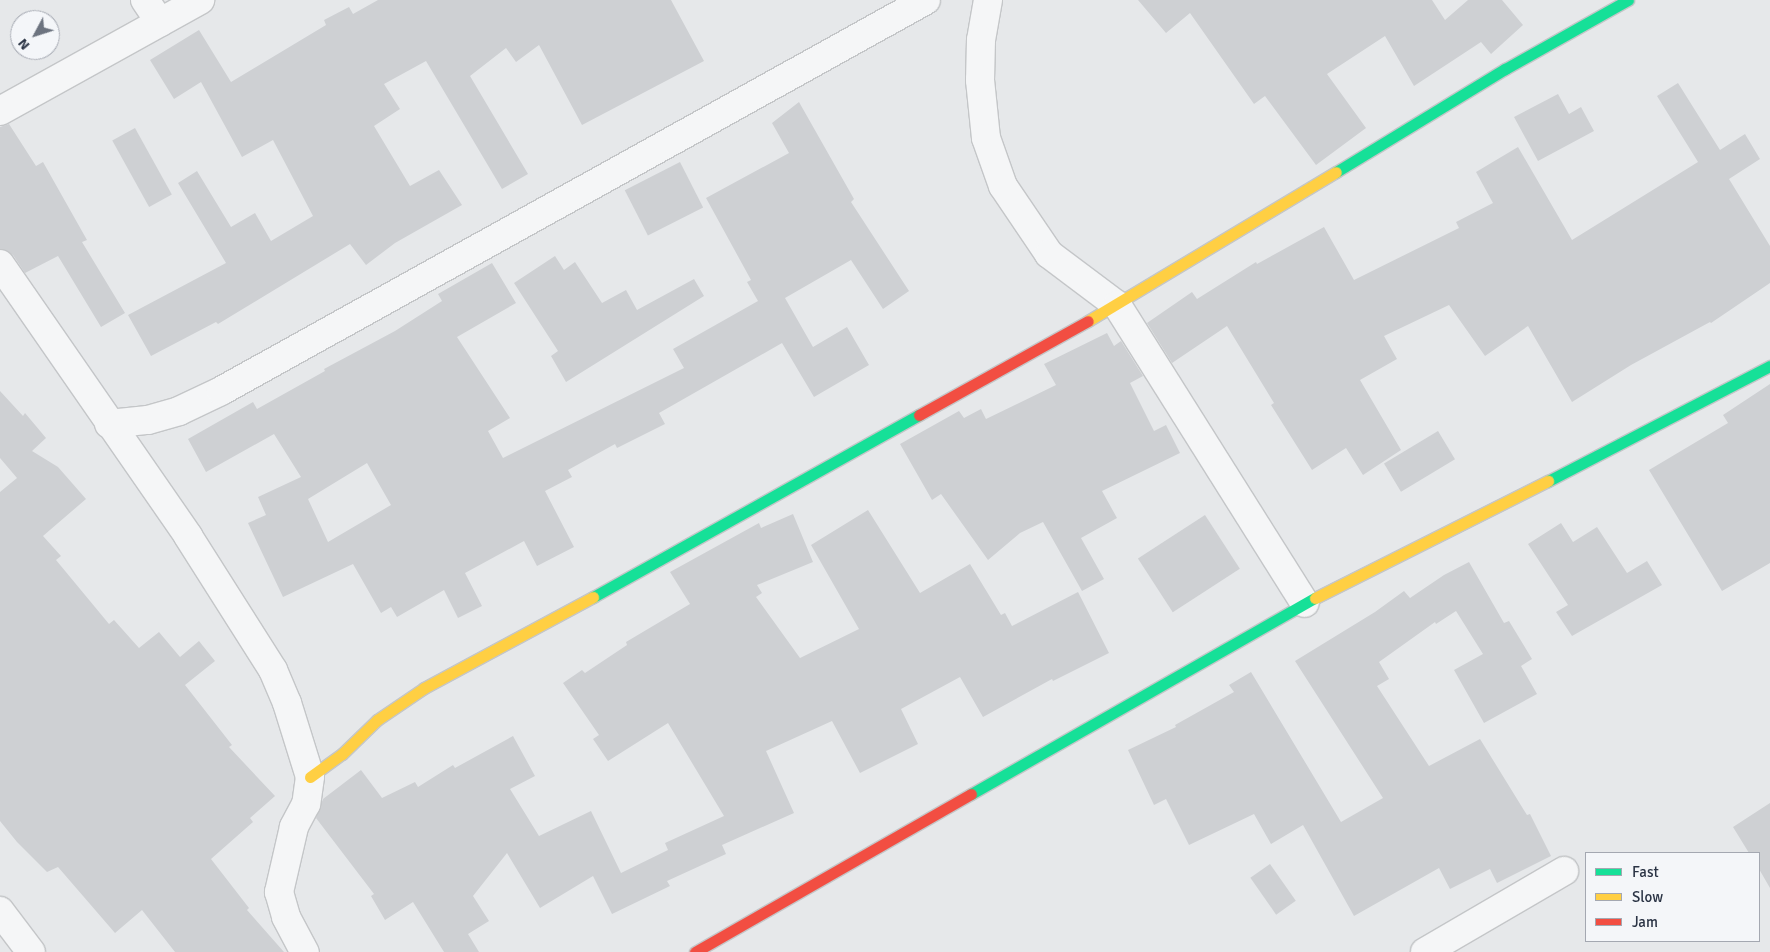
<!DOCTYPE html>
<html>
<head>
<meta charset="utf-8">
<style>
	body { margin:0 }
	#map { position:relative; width:1770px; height:952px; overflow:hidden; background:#e6e8ea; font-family:Signika,sans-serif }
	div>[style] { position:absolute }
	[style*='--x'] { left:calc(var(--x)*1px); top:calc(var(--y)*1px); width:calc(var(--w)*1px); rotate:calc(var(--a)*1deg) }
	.building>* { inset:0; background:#ced0d3; transform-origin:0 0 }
	.roads { filter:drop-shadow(1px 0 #c4c6c8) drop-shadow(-1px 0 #c4c6c8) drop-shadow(0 1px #c4c6c8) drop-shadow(0 -1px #c4c6c8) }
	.street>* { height:28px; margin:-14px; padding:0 14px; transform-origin:14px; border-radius:14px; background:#f5f6f7 }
	.fast>* { height:11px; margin:-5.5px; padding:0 5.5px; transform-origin:5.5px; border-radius:5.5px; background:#16e098 }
	.slow>* { height:11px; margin:-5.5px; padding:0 5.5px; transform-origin:5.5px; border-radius:5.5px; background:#ffcf43 }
	.jam>* { height:11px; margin:-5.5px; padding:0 5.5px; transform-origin:5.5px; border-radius:5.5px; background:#f24e42 }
	span { translate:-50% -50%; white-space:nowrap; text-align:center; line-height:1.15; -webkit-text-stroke:4px #f4f6f9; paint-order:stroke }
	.legend { position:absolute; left:1585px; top:852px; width:175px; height:90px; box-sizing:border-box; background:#f4f6f9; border:1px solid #a4a8b1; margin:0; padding:6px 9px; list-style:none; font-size:15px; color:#2b3445 }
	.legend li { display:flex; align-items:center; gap:10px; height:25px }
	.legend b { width:25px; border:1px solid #a4a8b1 }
	.north { position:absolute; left:10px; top:10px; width:50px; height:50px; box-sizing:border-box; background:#f4f6f9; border:1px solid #a4a8b1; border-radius:50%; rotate:230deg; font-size:14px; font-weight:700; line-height:20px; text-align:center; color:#2b3445 }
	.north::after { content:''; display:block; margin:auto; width:18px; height:22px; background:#6c737f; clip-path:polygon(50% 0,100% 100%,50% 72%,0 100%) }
</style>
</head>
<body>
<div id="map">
	<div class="building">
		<div style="clip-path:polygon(378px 0,671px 0,704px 61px,582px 125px,539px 45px,516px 62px,506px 48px,470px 76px,528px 174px,502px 189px,426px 61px,384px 84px,400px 109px,374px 126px,410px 186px,439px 170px,462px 205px,395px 243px,366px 265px,350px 244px,218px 324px,216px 322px,151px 356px,128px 315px,226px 263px,178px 183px,197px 171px,231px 227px,255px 213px,271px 241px,313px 216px,273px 140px,242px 157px,201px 82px,174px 99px,150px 60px,199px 30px,231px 82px,326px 25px,324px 20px,349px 7px,353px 14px)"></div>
		<div style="clip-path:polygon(1138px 0,1432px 0,1445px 20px,1468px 0,1502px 0,1523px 25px,1491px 54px,1481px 42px,1414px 86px,1385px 36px,1327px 74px,1366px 128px,1316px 165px,1265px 96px,1254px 104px,1190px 13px,1166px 33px)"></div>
		<div style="clip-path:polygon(1678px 83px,1720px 150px,1745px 134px,1760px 159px,1729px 179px,1770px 246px,1770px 283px,1711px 323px,1710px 322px,1631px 365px,1572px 402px,1528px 326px,1485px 356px,1449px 305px,1384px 336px,1397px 359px,1360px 380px,1401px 450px,1363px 475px,1346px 448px,1312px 470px,1271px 405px,1274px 403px,1227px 326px,1172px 363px,1147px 323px,1192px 292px,1197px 299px,1256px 262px,1257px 264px,1324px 227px,1354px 280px,1459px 228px,1456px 222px,1493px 203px,1476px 172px,1518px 147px,1572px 240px,1698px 162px,1657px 96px)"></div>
		<div style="clip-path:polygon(1558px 94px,1569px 114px,1581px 107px,1594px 131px,1538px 161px,1514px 117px)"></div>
		<div style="clip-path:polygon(evenodd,799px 102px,854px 199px,851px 202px,909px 291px,883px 309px,851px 260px,785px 298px,813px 347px,847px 327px,869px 365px,814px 397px,782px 343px,659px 413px,665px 424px,617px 448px,615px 444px,568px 470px,572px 477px,545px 491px,574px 547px,537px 566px,524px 541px,465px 573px,482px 606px,458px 618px,444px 590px,397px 617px,391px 607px,381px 613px,353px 564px,283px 597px,248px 523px,266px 515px,258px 497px,301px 477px,274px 434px,206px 472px,188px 439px,253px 402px,257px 409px,325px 371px,324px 369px,395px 331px,442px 301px,438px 294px,492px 263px,516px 303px,457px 337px,510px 418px,488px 431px,503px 458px,684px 368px,673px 349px,758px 301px,747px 282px,751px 280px,706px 198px,789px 153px,772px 123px,799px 102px,367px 463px,391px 505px,328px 542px,308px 499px,367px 463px)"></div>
		<div style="clip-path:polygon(9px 124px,36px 166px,43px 162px,87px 240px,82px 242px,125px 313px,101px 327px,58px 256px,25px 273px,13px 255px,0 249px,0 127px)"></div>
		<div style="left:135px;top:128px;width:76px;height:26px;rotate:61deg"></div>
		<div style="left:680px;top:162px;width:51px;height:62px;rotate:63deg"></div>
		<div style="clip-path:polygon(555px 256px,564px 270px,575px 262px,602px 303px,626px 290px,637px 310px,694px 279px,704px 296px,566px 382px,551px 356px,558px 351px,514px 283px)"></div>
		<div style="clip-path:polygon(1107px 333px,1114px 346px,1121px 341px,1143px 376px,1130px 383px,1154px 431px,1166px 425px,1180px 453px,1102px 491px,1117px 518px,1081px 538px,1104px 579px,1082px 591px,1043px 522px,1020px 533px,988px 560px,941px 494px,932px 500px,900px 444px,959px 411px,964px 418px,981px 409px,986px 419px,1056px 385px,1044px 364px)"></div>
		<div style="clip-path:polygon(1770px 384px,1770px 563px,1722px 591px,1649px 470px,1728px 423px,1723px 415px)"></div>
		<div style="clip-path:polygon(0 391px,23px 416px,25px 413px,46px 438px,32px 451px,58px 467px,86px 499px,43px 536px,61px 556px,56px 560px,109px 624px,114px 620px,139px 648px,159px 632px,180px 657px,199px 641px,215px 661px,185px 685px,232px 745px,229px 747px,275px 796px,250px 818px,253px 822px,211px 859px,249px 908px,247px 910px,284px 952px,175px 952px,142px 910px,115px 933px,58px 867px,47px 872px,17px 842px,0 821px,0 492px,17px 478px,0 458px)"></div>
		<div style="left:1438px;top:431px;width:33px;height:63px;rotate:59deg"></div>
		<div style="clip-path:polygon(868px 510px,920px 593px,970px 564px,1001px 615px,1005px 613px,1012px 626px,1078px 592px,1109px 653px,1053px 681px,1052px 679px,983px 717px,960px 677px,901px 709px,918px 744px,860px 773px,832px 721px,766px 751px,794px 813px,722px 845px,726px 854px,667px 881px,670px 886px,612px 914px,593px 876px,540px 908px,507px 853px,473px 896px,489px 921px,468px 934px,479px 952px,444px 952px,413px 902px,385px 920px,371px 896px,374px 894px,316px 818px,323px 799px,361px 770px,382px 798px,415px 782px,418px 787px,453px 765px,455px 768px,513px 736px,535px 776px,510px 789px,539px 836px,591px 811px,621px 873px,668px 850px,665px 843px,724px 816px,668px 723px,608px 761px,593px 739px,599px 735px,563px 683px,582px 670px,585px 673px,627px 645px,626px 642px,690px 604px,670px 572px,759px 523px,761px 528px,793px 514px,813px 562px,757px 585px,762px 593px,756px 597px,800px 658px,859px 629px,811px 545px)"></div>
		<div style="left:1205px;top:515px;width:64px;height:80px;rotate:57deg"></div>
		<div style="clip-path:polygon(1561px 523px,1573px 542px,1597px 527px,1627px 573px,1647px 561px,1662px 585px,1572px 636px,1556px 612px,1568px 605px,1528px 544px)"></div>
		<div style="clip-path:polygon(1469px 562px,1504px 623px,1509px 621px,1532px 659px,1521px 666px,1537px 694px,1484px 723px,1454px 670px,1483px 654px,1456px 611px,1436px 624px,1435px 622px,1379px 662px,1389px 679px,1377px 686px,1429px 766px,1480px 739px,1527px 815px,1530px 814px,1551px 856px,1497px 883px,1490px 869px,1450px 889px,1439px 868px,1354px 916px,1303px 825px,1271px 844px,1254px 814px,1189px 845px,1166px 799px,1154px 805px,1128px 750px,1176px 727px,1175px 725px,1234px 692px,1229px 685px,1251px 672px,1341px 822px,1383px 798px,1295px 661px,1375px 612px,1404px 591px,1410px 598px,1444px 575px)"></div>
		<div style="clip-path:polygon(1770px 803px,1770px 888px,1759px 869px,1759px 853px,1749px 853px,1733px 827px)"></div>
		<div style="left:1270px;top:864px;width:45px;height:24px;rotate:55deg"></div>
	</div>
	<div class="roads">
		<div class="street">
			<div style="--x:145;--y:0;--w:27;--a:56"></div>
			<div style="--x:988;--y:0;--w:41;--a:99.9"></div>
			<div style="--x:981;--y:40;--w:40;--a:91.4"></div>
			<div style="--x:980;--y:80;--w:58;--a:84.1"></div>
			<div style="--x:986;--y:138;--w:51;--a:70.5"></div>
			<div style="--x:1003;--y:186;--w:82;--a:55.9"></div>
			<div style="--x:1049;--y:254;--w:85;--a:36.9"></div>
			<div style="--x:1117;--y:305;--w:352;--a:57.8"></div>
			<div style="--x:0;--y:111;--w:229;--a:-29"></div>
			<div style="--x:0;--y:264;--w:331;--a:55.3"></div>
			<div style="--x:188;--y:536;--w:159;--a:57.6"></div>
			<div style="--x:273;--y:670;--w:36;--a:67"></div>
			<div style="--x:287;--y:703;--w:77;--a:72.7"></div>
			<div style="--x:310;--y:777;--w:27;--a:98"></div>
			<div style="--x:306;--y:804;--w:26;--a:118"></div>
			<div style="--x:294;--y:827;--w:67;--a:103"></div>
			<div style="--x:279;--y:892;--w:26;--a:74"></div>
			<div style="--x:286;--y:917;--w:40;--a:62"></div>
			<div style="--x:109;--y:424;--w:39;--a:-6"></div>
			<div style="--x:148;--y:420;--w:32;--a:-16"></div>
			<div style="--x:179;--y:411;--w:47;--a:-25.5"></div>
			<div style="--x:221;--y:391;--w:806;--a:-29.01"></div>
			<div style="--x:0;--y:911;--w:51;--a:52.9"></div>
			<div style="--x:1425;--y:952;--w:161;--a:-30.2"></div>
		</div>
		<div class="fast">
			<div style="--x:1336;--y:172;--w:198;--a:-31.4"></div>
			<div style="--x:1505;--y:69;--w:141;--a:-29.3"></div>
			<div style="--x:1548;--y:481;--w:250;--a:-27.4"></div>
			<div style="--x:593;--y:597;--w:373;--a:-29.2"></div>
			<div style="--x:971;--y:794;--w:396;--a:-29.7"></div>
		</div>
		<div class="slow">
			<div style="--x:1088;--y:321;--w:289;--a:-31"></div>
			<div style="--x:1315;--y:598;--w:261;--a:-26.7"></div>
			<div style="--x:310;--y:777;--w:39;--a:-36"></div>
			<div style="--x:342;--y:754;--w:49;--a:-44.2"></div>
			<div style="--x:377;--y:720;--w:57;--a:-34.2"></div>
			<div style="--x:424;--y:688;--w:192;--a:-28.3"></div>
		</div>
		<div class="jam">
			<div style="--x:919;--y:415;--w:193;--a:-29.1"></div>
			<div style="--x:695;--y:952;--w:318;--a:-29.8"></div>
		</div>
	</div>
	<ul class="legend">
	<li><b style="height:6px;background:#16e098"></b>Fast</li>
	<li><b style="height:6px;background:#ffcf43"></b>Slow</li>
	<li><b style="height:6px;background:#f24e42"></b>Jam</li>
	</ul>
	<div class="north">N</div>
</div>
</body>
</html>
